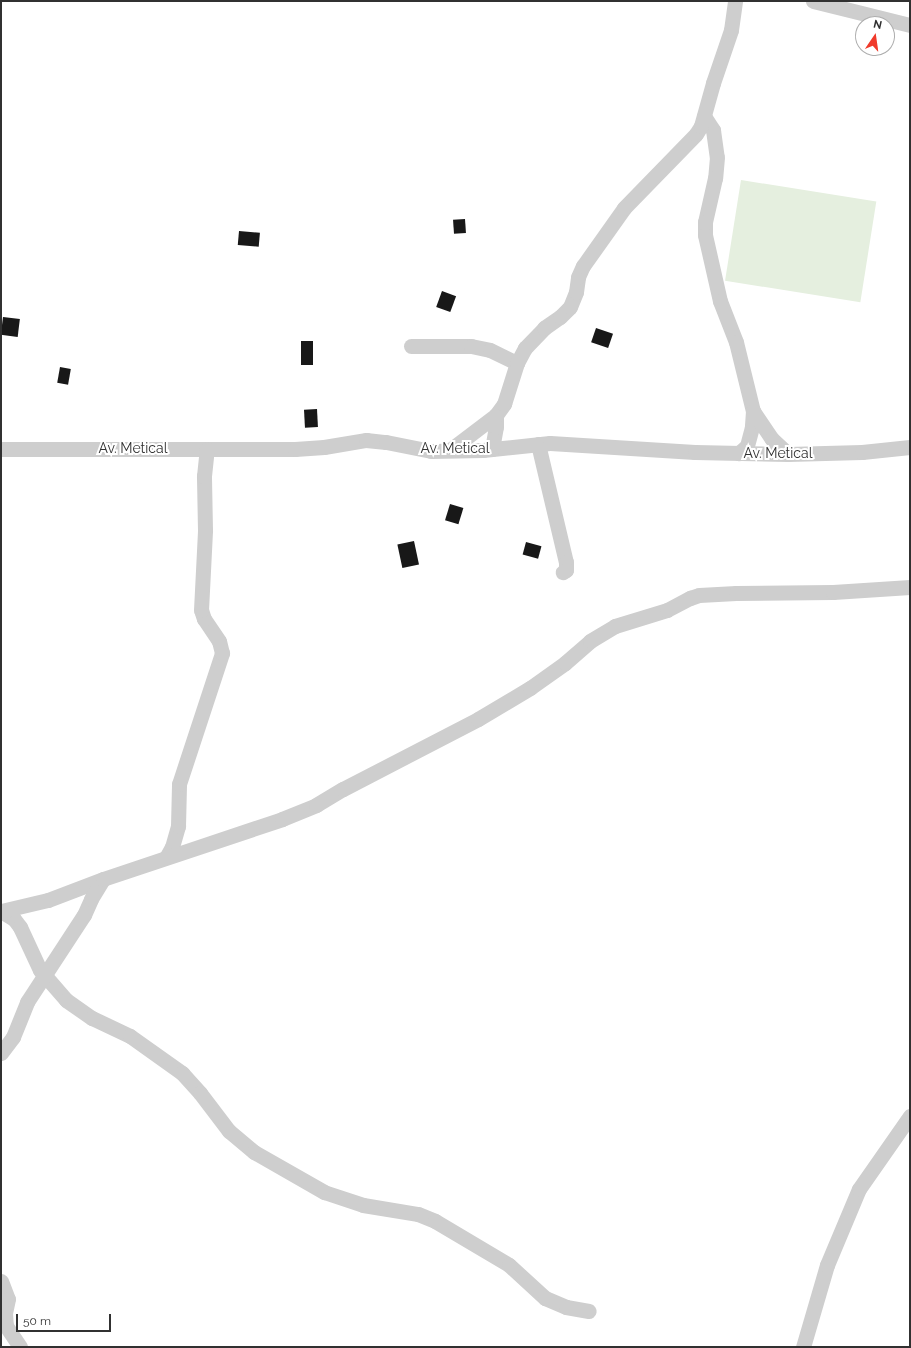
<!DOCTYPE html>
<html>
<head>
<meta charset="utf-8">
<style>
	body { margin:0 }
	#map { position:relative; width:911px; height:1348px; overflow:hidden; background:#fff; font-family:Raleway,sans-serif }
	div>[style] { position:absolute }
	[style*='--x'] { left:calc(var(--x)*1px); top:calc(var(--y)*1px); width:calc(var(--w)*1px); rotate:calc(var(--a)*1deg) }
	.green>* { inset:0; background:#e5efdf; transform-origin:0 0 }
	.building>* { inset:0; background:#181818; transform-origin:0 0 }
	.minor>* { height:15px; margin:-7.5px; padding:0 7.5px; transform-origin:7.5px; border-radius:7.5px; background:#cecece }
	span { translate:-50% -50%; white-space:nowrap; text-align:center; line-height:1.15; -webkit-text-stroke:4px #fff; paint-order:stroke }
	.street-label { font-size:14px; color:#313131 }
	.frame { position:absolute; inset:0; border:2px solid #313131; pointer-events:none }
	.north { position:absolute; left:855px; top:16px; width:40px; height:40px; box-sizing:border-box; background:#fff; border:1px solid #adadad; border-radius:50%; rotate:13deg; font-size:11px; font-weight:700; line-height:16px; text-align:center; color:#313131 }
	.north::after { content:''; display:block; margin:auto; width:14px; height:18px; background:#f03a2b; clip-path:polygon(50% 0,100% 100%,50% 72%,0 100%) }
	.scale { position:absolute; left:16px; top:1314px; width:95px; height:18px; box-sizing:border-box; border:2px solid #313131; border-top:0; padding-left:5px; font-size:12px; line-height:14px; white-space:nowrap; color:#313131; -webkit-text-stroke:3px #fff; paint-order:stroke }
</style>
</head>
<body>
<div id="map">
	<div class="green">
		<div style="left:741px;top:180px;width:137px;height:102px;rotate:9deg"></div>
	</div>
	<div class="building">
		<div style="left:465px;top:219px;width:14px;height:12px;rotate:86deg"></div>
		<div style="left:239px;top:231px;width:21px;height:14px;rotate:5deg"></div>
		<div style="left:442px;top:291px;width:15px;height:17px;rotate:20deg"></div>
		<div style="left:3px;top:317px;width:17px;height:18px;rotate:7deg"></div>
		<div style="left:596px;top:328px;width:18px;height:15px;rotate:19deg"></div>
		<div style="left:301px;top:341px;width:12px;height:24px"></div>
		<div style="left:60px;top:367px;width:11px;height:16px;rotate:10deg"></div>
		<div style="left:317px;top:409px;width:18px;height:13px;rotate:87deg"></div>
		<div style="left:450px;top:504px;width:14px;height:17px;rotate:17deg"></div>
		<div style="left:414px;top:541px;width:24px;height:17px;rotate:78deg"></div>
		<div style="left:526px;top:542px;width:16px;height:13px;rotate:15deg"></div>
	</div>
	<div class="minor">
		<div style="--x:813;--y:1;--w:100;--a:13.9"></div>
		<div style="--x:704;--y:116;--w:17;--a:57"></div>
		<div style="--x:713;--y:130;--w:27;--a:82"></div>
		<div style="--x:717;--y:157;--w:21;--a:95"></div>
		<div style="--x:715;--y:178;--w:45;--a:102.8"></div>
		<div style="--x:705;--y:222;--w:13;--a:90"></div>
		<div style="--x:705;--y:235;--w:68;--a:77.2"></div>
		<div style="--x:720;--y:301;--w:44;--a:68.7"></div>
		<div style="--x:736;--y:342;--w:71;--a:76.2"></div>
		<div style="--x:753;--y:411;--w:16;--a:94"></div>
		<div style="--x:752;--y:427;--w:20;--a:105"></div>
		<div style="--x:747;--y:446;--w:11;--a:139"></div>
		<div style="--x:411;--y:346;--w:60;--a:0"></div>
		<div style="--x:471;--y:346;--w:19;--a:12"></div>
		<div style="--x:490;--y:350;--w:30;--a:26"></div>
		<div style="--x:753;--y:411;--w:34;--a:56"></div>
		<div style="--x:772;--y:439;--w:22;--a:43"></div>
		<div style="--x:538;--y:444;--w:121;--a:76.7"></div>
		<div style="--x:566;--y:562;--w:8;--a:90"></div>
		<div style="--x:566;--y:570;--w:4;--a:146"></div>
		<div style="--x:1;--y:449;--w:294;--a:0"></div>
		<div style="--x:295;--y:449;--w:29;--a:-4"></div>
		<div style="--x:324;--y:447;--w:43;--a:-9.5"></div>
		<div style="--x:366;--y:440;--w:20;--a:6"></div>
		<div style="--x:386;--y:442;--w:46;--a:11.3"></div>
		<div style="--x:431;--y:451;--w:52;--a:-1.1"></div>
		<div style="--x:483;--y:450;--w:67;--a:-6"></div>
		<div style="--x:550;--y:443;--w:145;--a:3.6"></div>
		<div style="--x:695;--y:452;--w:93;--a:1.2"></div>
		<div style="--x:788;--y:454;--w:74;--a:-1.5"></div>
		<div style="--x:862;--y:452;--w:48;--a:-5.9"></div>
		<div style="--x:492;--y:449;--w:22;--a:-80"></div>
		<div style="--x:496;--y:427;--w:12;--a:-90"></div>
		<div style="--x:450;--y:450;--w:58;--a:-37.3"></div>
		<div style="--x:496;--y:415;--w:14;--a:-54"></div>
		<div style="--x:504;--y:404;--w:43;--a:-72.4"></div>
		<div style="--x:517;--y:363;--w:17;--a:-62"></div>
		<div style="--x:525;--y:348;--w:28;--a:-46"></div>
		<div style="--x:544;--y:328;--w:19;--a:-35"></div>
		<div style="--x:560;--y:317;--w:14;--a:-45"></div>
		<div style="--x:570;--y:307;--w:16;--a:-68"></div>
		<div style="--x:576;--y:292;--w:15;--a:-82"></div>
		<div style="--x:578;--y:277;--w:12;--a:-66"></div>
		<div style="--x:583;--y:266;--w:71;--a:-54.7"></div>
		<div style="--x:624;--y:208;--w:103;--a:-45.8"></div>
		<div style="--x:696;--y:134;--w:9;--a:-58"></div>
		<div style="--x:701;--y:126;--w:45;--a:-74.4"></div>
		<div style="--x:713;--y:83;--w:56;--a:-71.2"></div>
		<div style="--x:731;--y:30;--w:29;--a:-82"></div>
		<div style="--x:167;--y:856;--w:10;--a:-61"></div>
		<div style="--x:172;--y:847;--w:22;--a:-74"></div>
		<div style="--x:178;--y:826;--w:42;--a:-88.6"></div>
		<div style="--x:179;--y:784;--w:138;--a:-71.8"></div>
		<div style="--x:222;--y:653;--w:12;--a:-104"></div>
		<div style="--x:219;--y:641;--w:27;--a:-124"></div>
		<div style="--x:204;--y:619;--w:9;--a:-108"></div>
		<div style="--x:201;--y:610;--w:80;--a:-87.1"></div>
		<div style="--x:205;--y:530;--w:54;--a:-91.1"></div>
		<div style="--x:204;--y:476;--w:27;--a:-84"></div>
		<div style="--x:1;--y:911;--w:15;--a:32"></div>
		<div style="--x:14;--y:919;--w:10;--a:53"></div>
		<div style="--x:20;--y:927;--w:47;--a:65.1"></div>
		<div style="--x:40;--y:970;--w:40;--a:49"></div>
		<div style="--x:66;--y:1000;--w:32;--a:35"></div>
		<div style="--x:92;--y:1018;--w:42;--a:25.3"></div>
		<div style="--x:130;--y:1036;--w:64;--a:35.4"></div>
		<div style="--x:182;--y:1073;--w:27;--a:48"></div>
		<div style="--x:200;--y:1093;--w:48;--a:52.7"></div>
		<div style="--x:229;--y:1131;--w:33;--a:40"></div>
		<div style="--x:254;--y:1152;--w:81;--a:29.7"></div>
		<div style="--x:324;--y:1192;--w:41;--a:18.4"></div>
		<div style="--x:363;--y:1205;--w:56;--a:9.3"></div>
		<div style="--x:418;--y:1214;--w:18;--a:22"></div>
		<div style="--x:435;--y:1221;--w:86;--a:30.7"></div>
		<div style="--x:509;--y:1265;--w:49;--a:42.5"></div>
		<div style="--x:545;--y:1298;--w:23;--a:23"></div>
		<div style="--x:566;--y:1307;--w:23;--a:10"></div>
		<div style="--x:1;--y:911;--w:48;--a:-13.2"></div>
		<div style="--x:48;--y:900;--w:59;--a:-20.9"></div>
		<div style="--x:1;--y:1053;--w:20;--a:-53"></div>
		<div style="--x:13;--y:1037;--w:38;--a:-68"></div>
		<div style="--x:27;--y:1002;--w:104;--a:-56.8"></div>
		<div style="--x:84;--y:915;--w:17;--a:-66"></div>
		<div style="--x:91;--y:899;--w:23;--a:-59"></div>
		<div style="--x:103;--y:879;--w:189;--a:-18.5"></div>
		<div style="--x:282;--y:819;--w:37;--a:-22"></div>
		<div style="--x:316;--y:805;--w:31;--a:-31"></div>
		<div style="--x:343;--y:789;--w:152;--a:-27.4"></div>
		<div style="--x:478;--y:719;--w:61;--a:-30.8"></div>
		<div style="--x:530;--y:688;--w:43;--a:-35.5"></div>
		<div style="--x:565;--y:663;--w:33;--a:-41"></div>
		<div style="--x:590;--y:641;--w:29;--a:-31"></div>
		<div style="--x:615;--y:626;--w:54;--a:-17.1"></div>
		<div style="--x:667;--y:610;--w:26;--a:-28"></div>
		<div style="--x:690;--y:598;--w:9;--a:-18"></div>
		<div style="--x:699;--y:595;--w:37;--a:-3"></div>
		<div style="--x:736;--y:593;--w:97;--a:-0.6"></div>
		<div style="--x:833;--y:592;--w:77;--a:-3.7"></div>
		<div style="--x:1;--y:1281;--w:19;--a:69"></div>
		<div style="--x:8;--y:1299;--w:14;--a:102"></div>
		<div style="--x:5;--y:1313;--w:13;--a:86"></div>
		<div style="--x:6;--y:1326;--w:25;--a:56"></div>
		<div style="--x:803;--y:1347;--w:85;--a:-73.7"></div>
		<div style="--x:827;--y:1265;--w:82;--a:-67.2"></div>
		<div style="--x:859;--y:1189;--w:89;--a:-55.1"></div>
	</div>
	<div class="street-label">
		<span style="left:133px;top:448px">Av. Metical</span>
		<span style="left:455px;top:448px">Av. Metical</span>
		<span style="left:778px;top:453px">Av. Metical</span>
	</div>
	<div class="frame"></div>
	<div class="north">N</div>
	<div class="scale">50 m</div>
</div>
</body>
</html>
